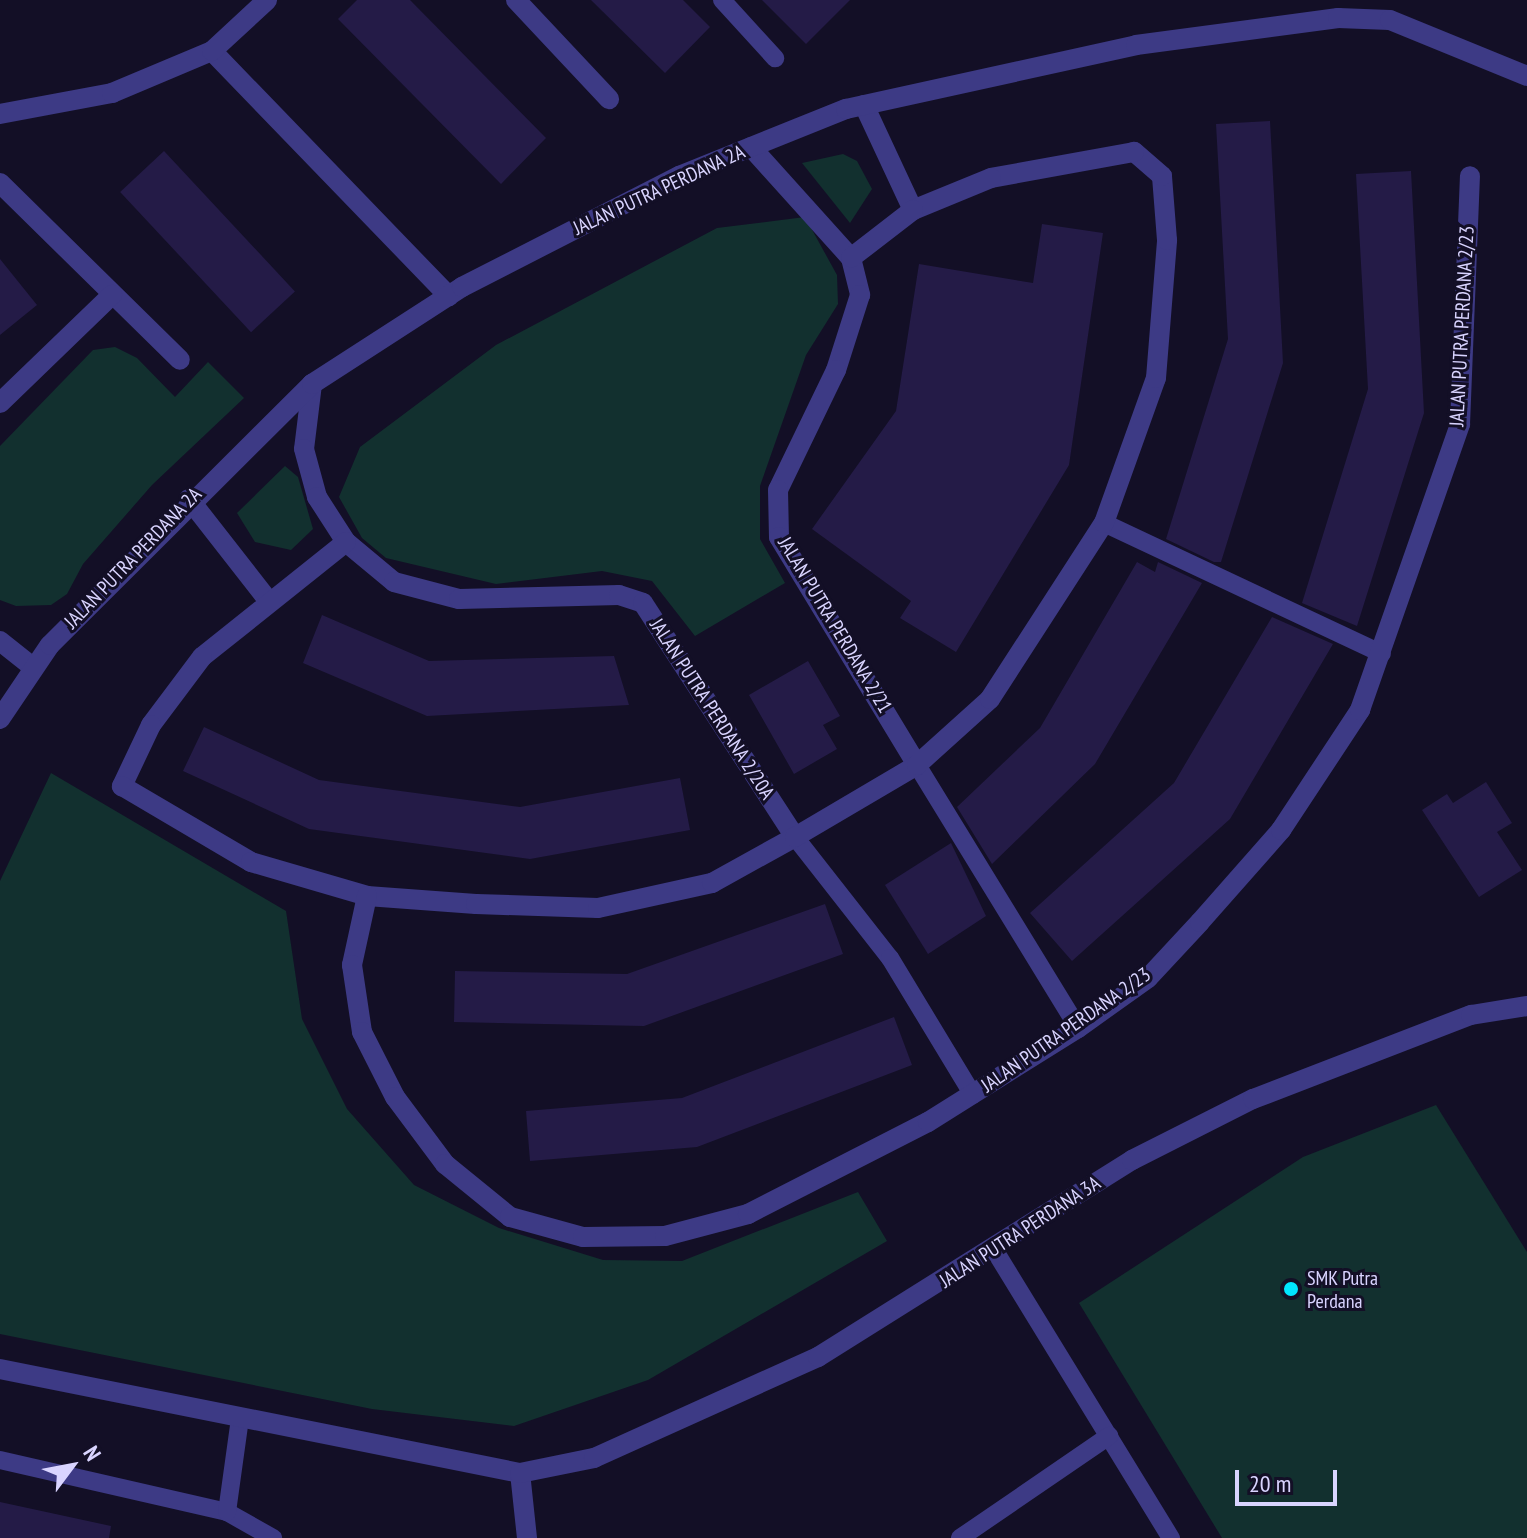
<!DOCTYPE html>
<html>
<head>
<meta charset="utf-8">
<style>
	body { margin:0 }
	#map { position:relative; width:1527px; height:1538px; overflow:hidden; background:#130f26; font-family:"PT Sans Narrow",sans-serif }
	div>[style] { position:absolute }
	[style*='--x'] { left:calc(var(--x)*1px); top:calc(var(--y)*1px); width:calc(var(--w)*1px); rotate:calc(var(--a)*1deg) }
	.green>* { inset:0; background:#12302f }
	.building>* { inset:0; background:#241b47; transform-origin:0 0 }
	.service>* { height:18px; margin:-9px; padding:0 9px; transform-origin:9px; border-radius:9px; background:#3d3a85 }
	.minor>* { height:20px; margin:-10px; padding:0 10px; transform-origin:10px; border-radius:10px; background:#3d3a85 }
	.tertiary>* { height:20px; margin:-10px; padding:0 10px; transform-origin:10px; border-radius:10px; background:#3d3a85 }
	.dots>* { width:22px; height:22px; translate:-50% -50%; box-sizing:border-box; border:4px solid #130f26; border-radius:50% }
	span { translate:-50% -50%; white-space:nowrap; text-align:center; line-height:1.15; -webkit-text-stroke:6px #130f26; paint-order:stroke }
	.street-label { font-size:20px; color:#d9d4ff }
	.poi-label { font-size:20px; color:#d9d4ff }
	.left { translate:0 -50%; text-align:left }
	.north { position:absolute; left:32px; top:1426px; width:80px; height:80px; -webkit-text-stroke:6px #130f26; paint-order:stroke; rotate:58deg; font-size:22px; font-weight:700; line-height:32px; text-align:center; color:#d9d4ff }
	.north::after { content:''; display:block; margin:auto; width:28px; height:36px; background:#d9d4ff; clip-path:polygon(50% 0,100% 100%,50% 72%,0 100%) }
	.scale { position:absolute; left:1235px; top:1470px; width:102px; height:36px; box-sizing:border-box; border:4px solid #d9d4ff; border-top:0; padding-left:10px; font-size:24px; line-height:28px; white-space:nowrap; color:#d9d4ff; -webkit-text-stroke:6px #130f26; paint-order:stroke }
</style>
</head>
<body>
<div id="map">
	<div class="green">
		<div style="clip-path:polygon(843px 154px,857px 161px,872px 189px,850px 223px,802px 163px)"></div>
		<div style="clip-path:polygon(805px 217px,837px 275px,838px 304px,806px 355px,760px 486px,760px 539px,785px 583px,695px 636px,652px 581px,602px 571px,496px 584px,386px 558px,362px 538px,339px 497px,360px 447px,496px 345px,717px 228px)"></div>
		<div style="clip-path:polygon(115px 347px,137px 358px,175px 397px,208px 362px,244px 398px,152px 485px,83px 564px,67px 594px,51px 605px,16px 606px,0 600px,0 446px,93px 350px)"></div>
		<div style="clip-path:polygon(285px 466px,298px 477px,313px 529px,291px 550px,255px 542px,237px 513px)"></div>
		<div style="clip-path:polygon(51px 773px,286px 911px,302px 1019px,347px 1109px,414px 1185px,499px 1228px,603px 1260px,682px 1261px,858px 1192px,887px 1241px,648px 1380px,514px 1426px,372px 1409px,0 1334px,0 881px)"></div>
		<div style="clip-path:polygon(1436px 1105px,1527px 1252px,1527px 1538px,1222px 1538px,1079px 1303px,1303px 1157px)"></div>
	</div>
	<div class="building">
		<div style="clip-path:polygon(357px 0,410px 0,546px 138px,501px 184px,338px 19px)"></div>
		<div style="clip-path:polygon(591px 0,683px 0,710px 27px,665px 73px)"></div>
		<div style="clip-path:polygon(762px 0,850px 0,806px 44px)"></div>
		<div style="clip-path:polygon(1270px 121px,1283px 363px,1221px 562px,1214px 562px,1166px 539px,1228px 339px,1216px 124px)"></div>
		<div style="left:164px;top:151px;width:192px;height:60px;rotate:47deg"></div>
		<div style="clip-path:polygon(1411px 171px,1424px 413px,1357px 626px,1302px 603px,1368px 389px,1356px 174px)"></div>
		<div style="clip-path:polygon(1042px 224px,1103px 233px,1069px 465px,956px 652px,900px 618px,911px 601px,812px 529px,896px 411px,919px 264px,1033px 283px)"></div>
		<div style="clip-path:polygon(0 259px,37px 305px,0 335px)"></div>
		<div style="clip-path:polygon(1137px 562px,1155px 572px,1158px 562px,1202px 583px,1095px 764px,992px 864px,957px 807px,1040px 728px)"></div>
		<div style="clip-path:polygon(322px 615px,429px 661px,614px 656px,629px 705px,427px 716px,303px 663px)"></div>
		<div style="clip-path:polygon(1272px 617px,1333px 644px,1230px 819px,1072px 961px,1030px 913px,1174px 783px)"></div>
		<div style="clip-path:polygon(808px 661px,840px 716px,823px 725px,837px 749px,794px 774px,749px 695px)"></div>
		<div style="clip-path:polygon(204px 727px,319px 780px,520px 807px,680px 778px,690px 830px,530px 859px,309px 829px,183px 771px)"></div>
		<div style="clip-path:polygon(1486px 782px,1512px 823px,1497px 832px,1522px 870px,1479px 897px,1422px 810px,1447px 794px,1453px 803px)"></div>
		<div style="clip-path:polygon(951px 843px,986px 916px,928px 954px,885px 885px)"></div>
		<div style="clip-path:polygon(825px 904px,843px 954px,644px 1026px,454px 1022px,455px 971px,627px 974px)"></div>
		<div style="clip-path:polygon(894px 1017px,912px 1065px,697px 1147px,530px 1161px,526px 1111px,682px 1098px)"></div>
		<div style="clip-path:polygon(0 1502px,111px 1526px,109px 1538px,0 1538px)"></div>
	</div>
	<div class="service">
		<div style="--x:722;--y:0;--w:79;--a:47.6"></div>
		<div style="--x:1104;--y:523;--w:307;--a:25.2"></div>
		<div style="--x:917;--y:765;--w:308;--a:58.5"></div>
		<div style="--x:795;--y:837;--w:154;--a:51.9"></div>
		<div style="--x:890;--y:958;--w:160;--a:58.8"></div>
		<div style="--x:995;--y:1251;--w:337;--a:58.5"></div>
		<div style="--x:0;--y:1460;--w:233;--a:12.9"></div>
		<div style="--x:227;--y:1512;--w:53;--a:29.5"></div>
		<div style="--x:227;--y:1512;--w:95;--a:-82.1"></div>
		<div style="--x:960;--y:1538;--w:181;--a:-34.4"></div>
	</div>
	<div class="minor">
		<div style="--x:516;--y:0;--w:136;--a:46.8"></div>
		<div style="--x:212;--y:51;--w:341;--a:46"></div>
		<div style="--x:864;--y:105;--w:116;--a:65"></div>
		<div style="--x:0;--y:114;--w:114;--a:-10.6"></div>
		<div style="--x:112;--y:93;--w:108;--a:-22.8"></div>
		<div style="--x:212;--y:51;--w:75;--a:-42.8"></div>
		<div style="--x:751;--y:147;--w:149;--a:48"></div>
		<div style="--x:851;--y:258;--w:38;--a:76"></div>
		<div style="--x:860;--y:295;--w:79;--a:107.7"></div>
		<div style="--x:836;--y:370;--w:133;--a:115.8"></div>
		<div style="--x:778;--y:490;--w:47;--a:88.8"></div>
		<div style="--x:779;--y:537;--w:267;--a:58.8"></div>
		<div style="--x:0;--y:183;--w:252;--a:44.5"></div>
		<div style="--x:312;--y:384;--w:65;--a:97"></div>
		<div style="--x:304;--y:449;--w:50;--a:74.8"></div>
		<div style="--x:317;--y:497;--w:54;--a:57.2"></div>
		<div style="--x:346;--y:542;--w:62;--a:39.8"></div>
		<div style="--x:394;--y:582;--w:67;--a:14.7"></div>
		<div style="--x:459;--y:599;--w:160;--a:-1.4"></div>
		<div style="--x:619;--y:595;--w:25;--a:18"></div>
		<div style="--x:643;--y:603;--w:279;--a:57"></div>
		<div style="--x:0;--y:403;--w:156;--a:-44"></div>
		<div style="--x:189;--y:499;--w:127;--a:52"></div>
		<div style="--x:346;--y:542;--w:184;--a:141.4"></div>
		<div style="--x:202;--y:657;--w:85;--a:126.9"></div>
		<div style="--x:151;--y:725;--w:68;--a:115.4"></div>
		<div style="--x:122;--y:786;--w:150;--a:30.5"></div>
		<div style="--x:251;--y:862;--w:121;--a:16.3"></div>
		<div style="--x:367;--y:896;--w:109;--a:4.2"></div>
		<div style="--x:476;--y:904;--w:122;--a:1.9"></div>
		<div style="--x:598;--y:908;--w:117;--a:-12.4"></div>
		<div style="--x:712;--y:883;--w:95;--a:-29"></div>
		<div style="--x:795;--y:837;--w:142;--a:-30.5"></div>
		<div style="--x:917;--y:765;--w:98;--a:-42.1"></div>
		<div style="--x:990;--y:699;--w:210;--a:-57.1"></div>
		<div style="--x:1104;--y:523;--w:154;--a:-70.3"></div>
		<div style="--x:1156;--y:378;--w:138;--a:-85.4"></div>
		<div style="--x:1167;--y:240;--w:64;--a:-94.5"></div>
		<div style="--x:1162;--y:176;--w:37;--a:-139"></div>
		<div style="--x:1134;--y:152;--w:145;--a:169.7"></div>
		<div style="--x:991;--y:178;--w:84;--a:157.7"></div>
		<div style="--x:913;--y:210;--w:78;--a:142.3"></div>
		<div style="--x:0;--y:641;--w:43;--a:38.5"></div>
		<div style="--x:0;--y:719;--w:89;--a:-56"></div>
		<div style="--x:50;--y:645;--w:370;--a:-44.9"></div>
		<div style="--x:312;--y:384;--w:179;--a:-32.9"></div>
		<div style="--x:462;--y:287;--w:244;--a:-27.1"></div>
		<div style="--x:679;--y:176;--w:180;--a:-21.9"></div>
		<div style="--x:846;--y:109;--w:297;--a:-12.4"></div>
		<div style="--x:1136;--y:45;--w:204;--a:-7.6"></div>
		<div style="--x:1338;--y:18;--w:52;--a:2.2"></div>
		<div style="--x:1390;--y:20;--w:148;--a:22.2"></div>
		<div style="--x:367;--y:896;--w:71;--a:102.3"></div>
		<div style="--x:352;--y:965;--w:68;--a:81.5"></div>
		<div style="--x:362;--y:1032;--w:73;--a:63.1"></div>
		<div style="--x:395;--y:1097;--w:84;--a:53.3"></div>
		<div style="--x:445;--y:1164;--w:84;--a:39.2"></div>
		<div style="--x:510;--y:1217;--w:76;--a:15.3"></div>
		<div style="--x:583;--y:1237;--w:82;--a:-0.7"></div>
		<div style="--x:665;--y:1236;--w:86;--a:-14.8"></div>
		<div style="--x:748;--y:1214;--w:202;--a:-27.1"></div>
		<div style="--x:928;--y:1122;--w:177;--a:-32.1"></div>
		<div style="--x:1078;--y:1028;--w:86;--a:-35.5"></div>
		<div style="--x:1148;--y:978;--w:76;--a:-47.1"></div>
		<div style="--x:1200;--y:922;--w:123;--a:-48.6"></div>
		<div style="--x:1281;--y:830;--w:144;--a:-56.6"></div>
		<div style="--x:1360;--y:710;--w:303;--a:-70.7"></div>
		<div style="--x:1460;--y:424;--w:248;--a:-87.7"></div>
		<div style="--x:0;--y:1369;--w:530;--a:11.31"></div>
	</div>
	<div class="tertiary">
		<div style="--x:527;--y:1538;--w:65;--a:-96.1"></div>
		<div style="--x:520;--y:1473;--w:76;--a:-11.5"></div>
		<div style="--x:594;--y:1458;--w:246;--a:-24.3"></div>
		<div style="--x:818;--y:1357;--w:371;--a:-32.1"></div>
		<div style="--x:1132;--y:1160;--w:136;--a:-26.8"></div>
		<div style="--x:1253;--y:1099;--w:234;--a:-21.1"></div>
		<div style="--x:1471;--y:1015;--w:57;--a:-9.1"></div>
	</div>
	<div class="dots">
		<div style="left:1291px;top:1289px;background:#00e5ff"></div>
	</div>
	<div class="street-label">
		<span style="left:659px;top:190px;rotate:-25deg">JALAN PUTRA PERDANA 2A</span>
		<span style="left:1462px;top:326px;rotate:-87deg">JALAN PUTRA PERDANA 2/23</span>
		<span style="left:133px;top:558px;rotate:-46deg">JALAN PUTRA PERDANA 2A</span>
		<span style="left:835px;top:625px;rotate:59deg">JALAN PUTRA PERDANA 2/21</span>
		<span style="left:712px;top:709px;rotate:57deg">JALAN PUTRA PERDANA 2/20A</span>
		<span style="left:1066px;top:1030px;rotate:-35deg">JALAN PUTRA PERDANA 2/23</span>
		<span style="left:1020px;top:1232px;rotate:-33deg">JALAN PUTRA PERDANA 3A</span>
	</div>
	<div class="poi-label">
		<span class="left" style="left:1307px;top:1290px">SMK Putra<br>Perdana</span>
	</div>
	<div class="north">N</div>
	<div class="scale">20 m</div>
</div>
</body>
</html>
